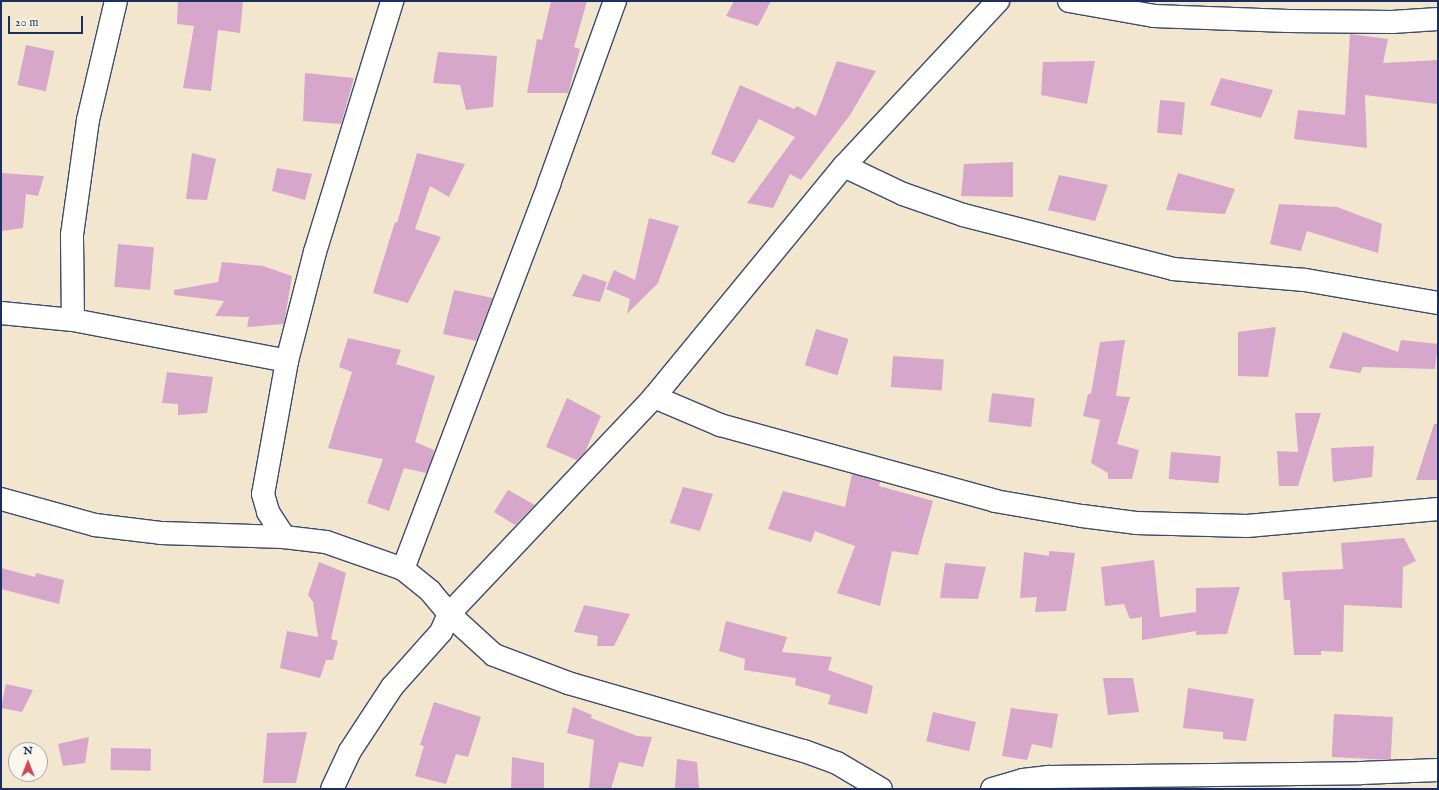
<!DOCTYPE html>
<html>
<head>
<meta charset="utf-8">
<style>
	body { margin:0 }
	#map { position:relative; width:1439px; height:790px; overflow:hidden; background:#f2e7ce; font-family:"IM FELL English",serif }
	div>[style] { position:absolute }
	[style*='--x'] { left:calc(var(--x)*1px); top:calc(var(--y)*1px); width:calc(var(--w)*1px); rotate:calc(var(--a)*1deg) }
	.building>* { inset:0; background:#d6a6cb; transform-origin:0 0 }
	.roads { filter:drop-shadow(1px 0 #3b4b6f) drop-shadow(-1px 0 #3b4b6f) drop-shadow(0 1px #3b4b6f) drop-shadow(0 -1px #3b4b6f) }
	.minor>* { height:22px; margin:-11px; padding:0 11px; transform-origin:11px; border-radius:11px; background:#fff }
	span { translate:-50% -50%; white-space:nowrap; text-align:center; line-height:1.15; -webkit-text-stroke:3px #fbf7ec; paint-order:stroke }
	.frame { position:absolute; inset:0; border:2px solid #1b2f5e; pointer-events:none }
	.north { position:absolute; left:8px; top:742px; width:40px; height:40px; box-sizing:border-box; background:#fbf7ec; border:1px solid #a1a7b3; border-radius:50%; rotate:0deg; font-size:11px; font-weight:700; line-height:16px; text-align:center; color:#1b2f5e }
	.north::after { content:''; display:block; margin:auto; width:14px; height:18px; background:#d1495b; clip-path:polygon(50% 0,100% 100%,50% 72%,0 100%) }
	.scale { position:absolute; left:8px; top:16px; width:75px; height:18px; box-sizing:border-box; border:2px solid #1b2f5e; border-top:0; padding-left:5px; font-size:12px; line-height:14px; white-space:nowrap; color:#1b2f5e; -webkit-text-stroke:3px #fbf7ec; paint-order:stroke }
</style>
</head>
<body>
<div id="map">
	<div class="building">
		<div style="clip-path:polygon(178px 1px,243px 1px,240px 33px,218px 30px,211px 91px,183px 88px,194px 26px,177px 24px)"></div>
		<div style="clip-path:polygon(551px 1px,587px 1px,574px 47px,580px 49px,568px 93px,527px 93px,537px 39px,542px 40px)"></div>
		<div style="clip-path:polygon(734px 1px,771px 1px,758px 26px,726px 16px)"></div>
		<div style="clip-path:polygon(1350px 34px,1388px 39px,1383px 63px,1438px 60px,1437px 104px,1365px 95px,1367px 148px,1294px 139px,1298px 110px,1345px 115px)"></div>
		<div style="left:26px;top:45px;width:29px;height:41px;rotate:12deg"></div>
		<div style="clip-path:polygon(438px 52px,497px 56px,493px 107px,466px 110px,460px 85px,433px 83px)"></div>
		<div style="clip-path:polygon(837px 61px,876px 71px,850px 115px,801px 180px,790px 174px,773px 208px,747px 203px,795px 137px,759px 119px,734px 163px,711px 154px,740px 85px,794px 109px,797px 106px,816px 116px)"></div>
		<div style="clip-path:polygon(1095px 61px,1087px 104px,1041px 95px,1043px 62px)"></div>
		<div style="clip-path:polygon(305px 73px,354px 78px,341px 124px,303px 121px)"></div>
		<div style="clip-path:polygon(1221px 78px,1273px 90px,1261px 118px,1210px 105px)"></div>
		<div style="left:1160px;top:100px;width:25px;height:33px;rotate:5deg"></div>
		<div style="clip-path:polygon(192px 153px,216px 159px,207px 200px,186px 199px)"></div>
		<div style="clip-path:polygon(417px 153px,465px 164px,449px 197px,430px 186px,415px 229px,441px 237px,408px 303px,373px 293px,395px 222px,397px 223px)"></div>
		<div style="clip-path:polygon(1013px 162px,1013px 197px,961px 196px,964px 164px)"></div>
		<div style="clip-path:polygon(277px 168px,312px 174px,305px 200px,272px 191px)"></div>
		<div style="clip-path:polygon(1px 173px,44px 176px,38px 196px,26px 194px,23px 228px,1px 231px)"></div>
		<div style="clip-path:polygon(1178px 173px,1235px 189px,1225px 214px,1166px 210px)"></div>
		<div style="clip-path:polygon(1059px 175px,1108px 185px,1095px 221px,1048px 210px)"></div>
		<div style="clip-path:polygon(1279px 204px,1337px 207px,1382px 224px,1378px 253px,1307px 231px,1301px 251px,1270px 244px)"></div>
		<div style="clip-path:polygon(649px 218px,679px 226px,658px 283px,627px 314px,630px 299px,606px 289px,614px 270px,635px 280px)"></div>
		<div style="left:118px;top:244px;width:36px;height:43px;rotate:5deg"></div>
		<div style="clip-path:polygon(222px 262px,263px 266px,292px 276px,284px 324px,247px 327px,249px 317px,215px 316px,224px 301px,174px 295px,174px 290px,218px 282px)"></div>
		<div style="clip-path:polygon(583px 274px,607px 282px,600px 302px,572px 296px)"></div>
		<div style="clip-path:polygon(454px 290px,493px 298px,476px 341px,443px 334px)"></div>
		<div style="clip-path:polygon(1276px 327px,1268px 377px,1238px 376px,1238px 332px)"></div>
		<div style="left:816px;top:329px;width:34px;height:38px;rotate:17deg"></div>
		<div style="clip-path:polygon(1343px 332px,1398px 352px,1401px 340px,1438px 344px,1435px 369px,1363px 367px,1360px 373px,1329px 368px)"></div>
		<div style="clip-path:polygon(348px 338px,401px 350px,396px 364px,435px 376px,415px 442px,434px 450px,432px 459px,426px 473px,404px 468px,389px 511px,367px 503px,383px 459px,328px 448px,352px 372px,339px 367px)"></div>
		<div style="clip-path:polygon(1125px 340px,1116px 396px,1130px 397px,1117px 444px,1139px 450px,1132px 479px,1108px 479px,1108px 473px,1091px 463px,1100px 420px,1083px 416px,1088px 394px,1091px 394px,1100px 342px)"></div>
		<div style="left:893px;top:356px;width:51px;height:31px;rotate:4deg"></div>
		<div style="clip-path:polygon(167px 372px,213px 377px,207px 413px,178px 415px,178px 404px,162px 403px)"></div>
		<div style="left:992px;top:393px;width:43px;height:29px;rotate:7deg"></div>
		<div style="clip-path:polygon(567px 398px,601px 416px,585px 452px,577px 460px,546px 447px)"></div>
		<div style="clip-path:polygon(1295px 413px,1321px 413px,1298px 486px,1279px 486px,1277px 451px,1298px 452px)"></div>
		<div style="clip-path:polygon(1434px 424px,1438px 424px,1438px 480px,1416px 480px)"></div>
		<div style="clip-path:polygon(1374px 446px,1372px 477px,1333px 482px,1331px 448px)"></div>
		<div style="left:1171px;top:452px;width:50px;height:27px;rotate:5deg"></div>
		<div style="clip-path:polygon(852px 474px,880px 482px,879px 486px,933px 501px,918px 555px,892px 551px,880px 606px,837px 593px,855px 546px,815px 531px,811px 542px,768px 529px,783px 491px,845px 507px)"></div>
		<div style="clip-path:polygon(683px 487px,713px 494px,700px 531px,670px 523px)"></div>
		<div style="clip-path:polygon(508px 490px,535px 505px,515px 525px,494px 512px)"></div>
		<div style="clip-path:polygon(1404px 538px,1416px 561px,1403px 567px,1402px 608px,1344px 605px,1343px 652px,1321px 651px,1321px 655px,1294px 655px,1290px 600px,1284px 600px,1282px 572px,1343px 569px,1341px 543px)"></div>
		<div style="clip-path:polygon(1049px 551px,1075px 553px,1066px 611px,1035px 612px,1037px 597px,1020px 598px,1024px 552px,1049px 556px)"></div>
		<div style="clip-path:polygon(1154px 560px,1160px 617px,1196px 612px,1196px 588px,1240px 587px,1227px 634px,1196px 635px,1196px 631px,1142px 640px,1142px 617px,1130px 619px,1124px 604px,1105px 606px,1101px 567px)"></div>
		<div style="clip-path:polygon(319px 562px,346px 573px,331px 639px,338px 641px,333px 660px,326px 660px,320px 678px,280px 668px,287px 631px,318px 637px,313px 602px,308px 595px)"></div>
		<div style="clip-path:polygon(945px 563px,986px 567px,978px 599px,940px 598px)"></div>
		<div style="clip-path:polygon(1px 568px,35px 577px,36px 573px,64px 580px,59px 604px,1px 589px)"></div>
		<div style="clip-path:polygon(584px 605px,630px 614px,614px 646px,597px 646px,598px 636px,574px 632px)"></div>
		<div style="clip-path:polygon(726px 621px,787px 637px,782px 652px,832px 657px,828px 670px,873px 686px,867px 714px,828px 704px,831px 695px,795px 685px,796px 678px,744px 670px,745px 659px,719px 651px)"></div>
		<div style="clip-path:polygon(1103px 678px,1133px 678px,1139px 712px,1108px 715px)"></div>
		<div style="clip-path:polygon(6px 684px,33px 690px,22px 712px,1px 708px)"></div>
		<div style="clip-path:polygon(1188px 688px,1254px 699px,1246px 741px,1223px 739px,1223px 732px,1183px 728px)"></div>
		<div style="clip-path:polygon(434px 702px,481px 717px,468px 757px,456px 754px,446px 784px,415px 776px,424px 746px,420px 745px)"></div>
		<div style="clip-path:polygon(573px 707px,592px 715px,591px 718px,637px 736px,652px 737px,643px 767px,619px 762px,611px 789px,589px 789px,594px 740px,567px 733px)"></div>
		<div style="clip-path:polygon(1011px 708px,1058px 714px,1052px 748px,1032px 744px,1027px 760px,1002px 756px)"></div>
		<div style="left:933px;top:712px;width:44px;height:30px;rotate:13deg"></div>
		<div style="left:1334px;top:714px;width:59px;height:43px;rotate:3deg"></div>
		<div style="clip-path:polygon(307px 732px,296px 783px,263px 783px,267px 733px)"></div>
		<div style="clip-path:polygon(89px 737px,85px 763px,63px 766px,58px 744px)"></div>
		<div style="left:111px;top:748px;width:40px;height:22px;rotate:1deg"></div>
		<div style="clip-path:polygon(512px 757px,544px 763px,544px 789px,511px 789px)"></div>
		<div style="clip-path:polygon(677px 759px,697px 762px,699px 788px,675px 788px)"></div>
	</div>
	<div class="roads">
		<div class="minor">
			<div style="--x:1069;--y:1;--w:86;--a:10"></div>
			<div style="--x:1154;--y:16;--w:134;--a:2.1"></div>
			<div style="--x:1288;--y:21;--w:104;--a:0.6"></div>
			<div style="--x:1392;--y:22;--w:46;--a:-3.7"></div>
			<div style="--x:844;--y:166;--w:65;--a:25.4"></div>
			<div style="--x:903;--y:194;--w:64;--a:19.3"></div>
			<div style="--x:963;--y:215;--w:217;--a:14.4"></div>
			<div style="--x:1173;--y:269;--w:132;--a:4.8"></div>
			<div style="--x:1305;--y:280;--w:135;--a:9.8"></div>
			<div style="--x:1;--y:313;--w:72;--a:5.6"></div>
			<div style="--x:73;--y:320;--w:218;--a:10.8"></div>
			<div style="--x:287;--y:361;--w:135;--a:100.2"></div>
			<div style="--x:263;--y:494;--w:19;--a:74"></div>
			<div style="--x:268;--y:512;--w:30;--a:57"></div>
			<div style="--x:284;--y:537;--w:42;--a:6.8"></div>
			<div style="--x:326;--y:542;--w:82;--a:19.3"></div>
			<div style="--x:403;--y:569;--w:35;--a:39"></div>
			<div style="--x:430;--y:591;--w:30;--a:50"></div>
			<div style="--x:449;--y:614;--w:61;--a:42.3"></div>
			<div style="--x:494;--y:655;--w:79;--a:20.7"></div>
			<div style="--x:568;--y:683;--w:246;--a:16.1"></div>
			<div style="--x:804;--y:751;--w:35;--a:20"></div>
			<div style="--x:837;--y:763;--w:51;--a:30.6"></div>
			<div style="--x:73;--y:320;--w:85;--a:-90.7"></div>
			<div style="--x:72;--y:235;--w:116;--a:-82.1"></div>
			<div style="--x:88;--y:120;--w:122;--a:-76.8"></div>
			<div style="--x:287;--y:361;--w:113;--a:-75.6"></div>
			<div style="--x:315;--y:252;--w:263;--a:-72.9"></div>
			<div style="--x:654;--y:397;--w:72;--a:23"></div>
			<div style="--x:720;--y:425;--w:285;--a:15.4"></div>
			<div style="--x:995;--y:501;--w:88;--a:9.8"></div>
			<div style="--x:1082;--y:516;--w:54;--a:7.4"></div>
			<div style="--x:1136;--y:523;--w:111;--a:1.5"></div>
			<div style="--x:1247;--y:526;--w:192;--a:-5.1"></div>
			<div style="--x:1;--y:499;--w:98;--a:15.5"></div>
			<div style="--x:95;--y:525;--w:66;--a:6.9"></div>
			<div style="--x:161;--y:533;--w:123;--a:1.9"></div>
			<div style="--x:403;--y:569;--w:412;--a:-69.2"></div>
			<div style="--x:549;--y:184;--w:195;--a:-70.2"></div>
			<div style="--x:332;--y:789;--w:42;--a:-64.7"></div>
			<div style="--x:350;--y:751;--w:77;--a:-56.7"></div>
			<div style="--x:392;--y:687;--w:74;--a:-48.3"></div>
			<div style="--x:441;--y:632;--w:20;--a:-66"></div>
			<div style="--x:449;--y:614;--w:299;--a:-46.6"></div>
			<div style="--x:654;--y:397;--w:299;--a:-50.6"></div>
			<div style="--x:844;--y:166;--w:226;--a:-47"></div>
			<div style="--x:992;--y:789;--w:32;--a:-16"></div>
			<div style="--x:1023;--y:780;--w:26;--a:-7"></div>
			<div style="--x:1049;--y:777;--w:312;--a:-0.7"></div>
			<div style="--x:1361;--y:773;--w:77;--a:-2.2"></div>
		</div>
	</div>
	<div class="frame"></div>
	<div class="north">N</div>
	<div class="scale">20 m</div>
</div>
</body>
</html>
